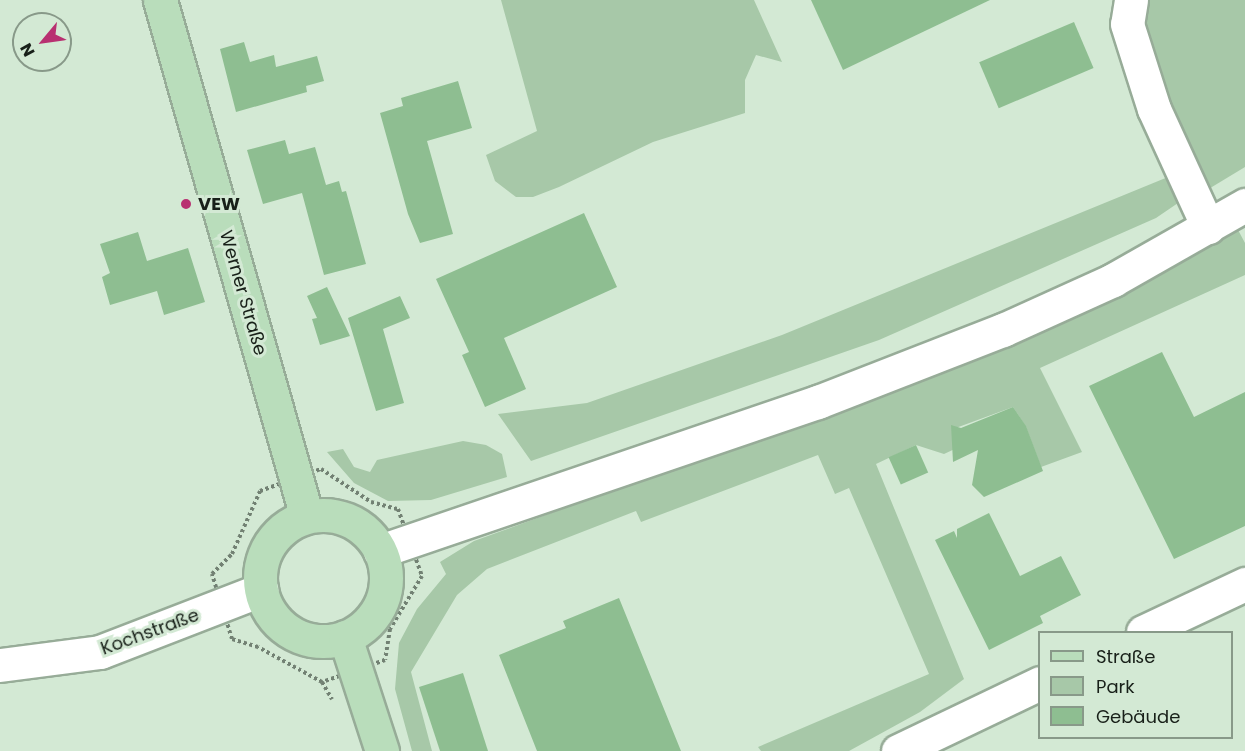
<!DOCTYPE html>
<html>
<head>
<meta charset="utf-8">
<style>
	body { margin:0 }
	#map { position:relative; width:1245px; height:751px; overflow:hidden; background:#d3e9d4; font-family:Poppins,sans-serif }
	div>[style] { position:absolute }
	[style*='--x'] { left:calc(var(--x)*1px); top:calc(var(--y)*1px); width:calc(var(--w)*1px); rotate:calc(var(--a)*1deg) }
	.green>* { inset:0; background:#a7c8a8 }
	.building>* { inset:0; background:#8ebe91; transform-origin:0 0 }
	.path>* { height:4px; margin-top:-2px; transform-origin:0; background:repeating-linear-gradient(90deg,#728173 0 3px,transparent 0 6px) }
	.roads { filter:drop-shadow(2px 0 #97ac98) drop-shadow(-2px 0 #97ac98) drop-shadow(0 2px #97ac98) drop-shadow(0 -2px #97ac98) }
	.minor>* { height:33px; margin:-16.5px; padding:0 16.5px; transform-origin:16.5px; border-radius:16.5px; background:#fff }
	.major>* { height:33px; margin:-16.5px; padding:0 16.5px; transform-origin:16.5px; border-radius:16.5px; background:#b9ddbb }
	.major>.ring { margin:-16.5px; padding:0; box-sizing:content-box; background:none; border:33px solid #b9ddbb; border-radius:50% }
	.dots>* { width:16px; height:16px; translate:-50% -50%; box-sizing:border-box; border:3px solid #d3e9d4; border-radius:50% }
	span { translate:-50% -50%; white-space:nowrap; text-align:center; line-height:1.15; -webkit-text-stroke:6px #d3e9d4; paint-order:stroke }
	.poi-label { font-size:18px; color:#182019; font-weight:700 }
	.left { translate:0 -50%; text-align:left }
	.street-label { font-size:18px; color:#182019 }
	.legend { position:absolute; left:1038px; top:631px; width:195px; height:108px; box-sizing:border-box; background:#d3e9d4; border:2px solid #889989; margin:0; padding:8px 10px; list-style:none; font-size:18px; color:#182019 }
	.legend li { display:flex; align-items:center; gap:12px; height:30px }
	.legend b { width:30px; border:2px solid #889989 }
	.north { position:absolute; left:12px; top:12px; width:60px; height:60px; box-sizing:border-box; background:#d3e9d4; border:2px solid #889989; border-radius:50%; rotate:241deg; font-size:16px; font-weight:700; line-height:24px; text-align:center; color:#182019 }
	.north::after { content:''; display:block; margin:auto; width:21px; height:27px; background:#b83071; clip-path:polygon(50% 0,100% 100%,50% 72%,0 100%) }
</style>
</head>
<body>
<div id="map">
	<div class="green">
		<div style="clip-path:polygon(501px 0,754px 0,782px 62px,756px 55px,745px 80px,745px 113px,653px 142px,559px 187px,533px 197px,516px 197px,495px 181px,486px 155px,537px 131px)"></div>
		<div style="clip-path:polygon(1140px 0,1245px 0,1245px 167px,1202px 193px,1137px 21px)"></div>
		<div style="clip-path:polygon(1168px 177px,1178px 203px,1156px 218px,879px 340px,531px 461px,498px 414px,587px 403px,782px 335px)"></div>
		<div style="clip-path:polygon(1237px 228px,1245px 243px,1245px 275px,1040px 368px,1082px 452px,1041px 467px,1026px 427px,1013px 407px,953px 429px,952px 437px,959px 447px,944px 454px,916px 445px,876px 464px,964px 679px,920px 712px,849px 751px,761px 751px,758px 747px,929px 674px,849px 488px,835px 494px,818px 455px,641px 522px,636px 511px,487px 569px,457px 595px,411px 672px,432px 751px,412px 751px,395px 689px,399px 643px,417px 609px,446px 574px,440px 562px,474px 541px,988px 354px,1104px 303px)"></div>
		<div style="clip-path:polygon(463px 441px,486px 445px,502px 454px,507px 477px,431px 500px,388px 501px,354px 483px,327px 452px,343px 449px,354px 467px,370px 472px,377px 460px)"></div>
	</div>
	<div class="building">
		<div style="clip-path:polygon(811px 0,990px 0,843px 70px)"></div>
		<div style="left:1074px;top:22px;width:50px;height:103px;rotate:67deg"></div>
		<div style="clip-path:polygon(244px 42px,250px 62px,274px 55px,276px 67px,317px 56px,324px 81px,306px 86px,307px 92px,236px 112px,220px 49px)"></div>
		<div style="clip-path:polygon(458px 81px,472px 128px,427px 141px,453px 234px,420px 243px,408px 214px,380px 113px,403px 106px,401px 98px)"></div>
		<div style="clip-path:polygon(285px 140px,289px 154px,315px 147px,326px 185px,339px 181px,342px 192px,346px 191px,366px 264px,324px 275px,302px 193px,263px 204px,247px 150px)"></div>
		<div style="clip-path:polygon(584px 213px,617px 287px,504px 338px,526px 389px,485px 407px,462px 355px,469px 352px,436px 279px)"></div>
		<div style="clip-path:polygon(138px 232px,147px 261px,188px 248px,205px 302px,164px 315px,157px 291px,110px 305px,102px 277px,110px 273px,100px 244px)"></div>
		<div style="clip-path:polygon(327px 287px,350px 336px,320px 345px,312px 319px,317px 318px,307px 296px)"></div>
		<div style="clip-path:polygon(400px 296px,410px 318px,383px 329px,404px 403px,376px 411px,348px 318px)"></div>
		<div style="clip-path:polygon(1162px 352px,1194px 417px,1245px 392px,1245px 526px,1174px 559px,1089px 386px)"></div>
		<div style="clip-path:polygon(1013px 407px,1026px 426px,1043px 471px,984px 497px,972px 485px,978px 450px,953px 462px,951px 425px,961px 428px)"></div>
		<div style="left:916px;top:445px;width:30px;height:30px;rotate:66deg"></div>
		<div style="clip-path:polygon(989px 513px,1020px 576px,1061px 556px,1081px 595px,1040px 616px,1043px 623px,989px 650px,935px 540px,954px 531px,957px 538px,957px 529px)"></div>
		<div style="clip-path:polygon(619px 598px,681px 751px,537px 751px,499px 655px,566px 628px,563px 621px)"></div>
		<div style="clip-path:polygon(463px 673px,488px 751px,440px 751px,419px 687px)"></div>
	</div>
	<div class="path">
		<div style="--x:321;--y:469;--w:60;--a:33.4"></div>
		<div style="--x:371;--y:502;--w:28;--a:15"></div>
		<div style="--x:398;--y:509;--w:71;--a:70.3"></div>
		<div style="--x:422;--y:576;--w:62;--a:121.1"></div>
		<div style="--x:390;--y:629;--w:31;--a:99"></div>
		<div style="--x:385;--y:660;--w:67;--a:160.8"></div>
		<div style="--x:322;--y:682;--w:73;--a:-151.3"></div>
		<div style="--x:258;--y:647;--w:27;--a:-163"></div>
		<div style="--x:232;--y:639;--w:68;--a:-107.1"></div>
		<div style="--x:212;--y:574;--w:28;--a:-45"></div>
		<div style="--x:232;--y:554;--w:69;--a:-66"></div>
		<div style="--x:260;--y:491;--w:65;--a:-19.8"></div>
		<div style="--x:322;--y:682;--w:20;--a:60"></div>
	</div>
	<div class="roads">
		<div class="minor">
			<div style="--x:1131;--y:0;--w:24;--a:99"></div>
			<div style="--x:1127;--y:24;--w:89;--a:72.4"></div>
			<div style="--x:1154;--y:109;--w:130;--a:65.4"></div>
			<div style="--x:380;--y:551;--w:463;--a:-18.8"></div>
			<div style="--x:818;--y:402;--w:199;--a:-21.3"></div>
			<div style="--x:1003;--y:330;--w:121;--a:-24.4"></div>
			<div style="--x:1113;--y:280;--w:152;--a:-29.6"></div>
			<div style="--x:1143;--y:632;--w:113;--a:-25.2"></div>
			<div style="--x:0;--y:665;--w:101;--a:-7.4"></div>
			<div style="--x:100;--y:652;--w:173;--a:-21.1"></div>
			<div style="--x:898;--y:751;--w:157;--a:-25.6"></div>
		</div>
		<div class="major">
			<div style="--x:160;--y:0;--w:537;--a:74.13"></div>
			<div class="ring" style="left:260px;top:515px;width:93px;height:93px"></div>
			<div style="--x:345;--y:637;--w:120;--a:72"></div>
		</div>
	</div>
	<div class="dots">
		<div style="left:186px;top:204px;background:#b83071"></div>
	</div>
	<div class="poi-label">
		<span class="left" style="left:198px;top:204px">VEW</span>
	</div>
	<div class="street-label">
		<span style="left:243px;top:293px;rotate:74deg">Werner Straße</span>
		<span style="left:150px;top:632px;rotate:-20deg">Kochstraße</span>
	</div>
	<ul class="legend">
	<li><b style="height:8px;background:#b9ddbb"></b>Straße</li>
	<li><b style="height:16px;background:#a7c8a8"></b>Park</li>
	<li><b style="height:16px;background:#8ebe91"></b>Gebäude</li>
	</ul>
	<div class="north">N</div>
</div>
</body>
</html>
